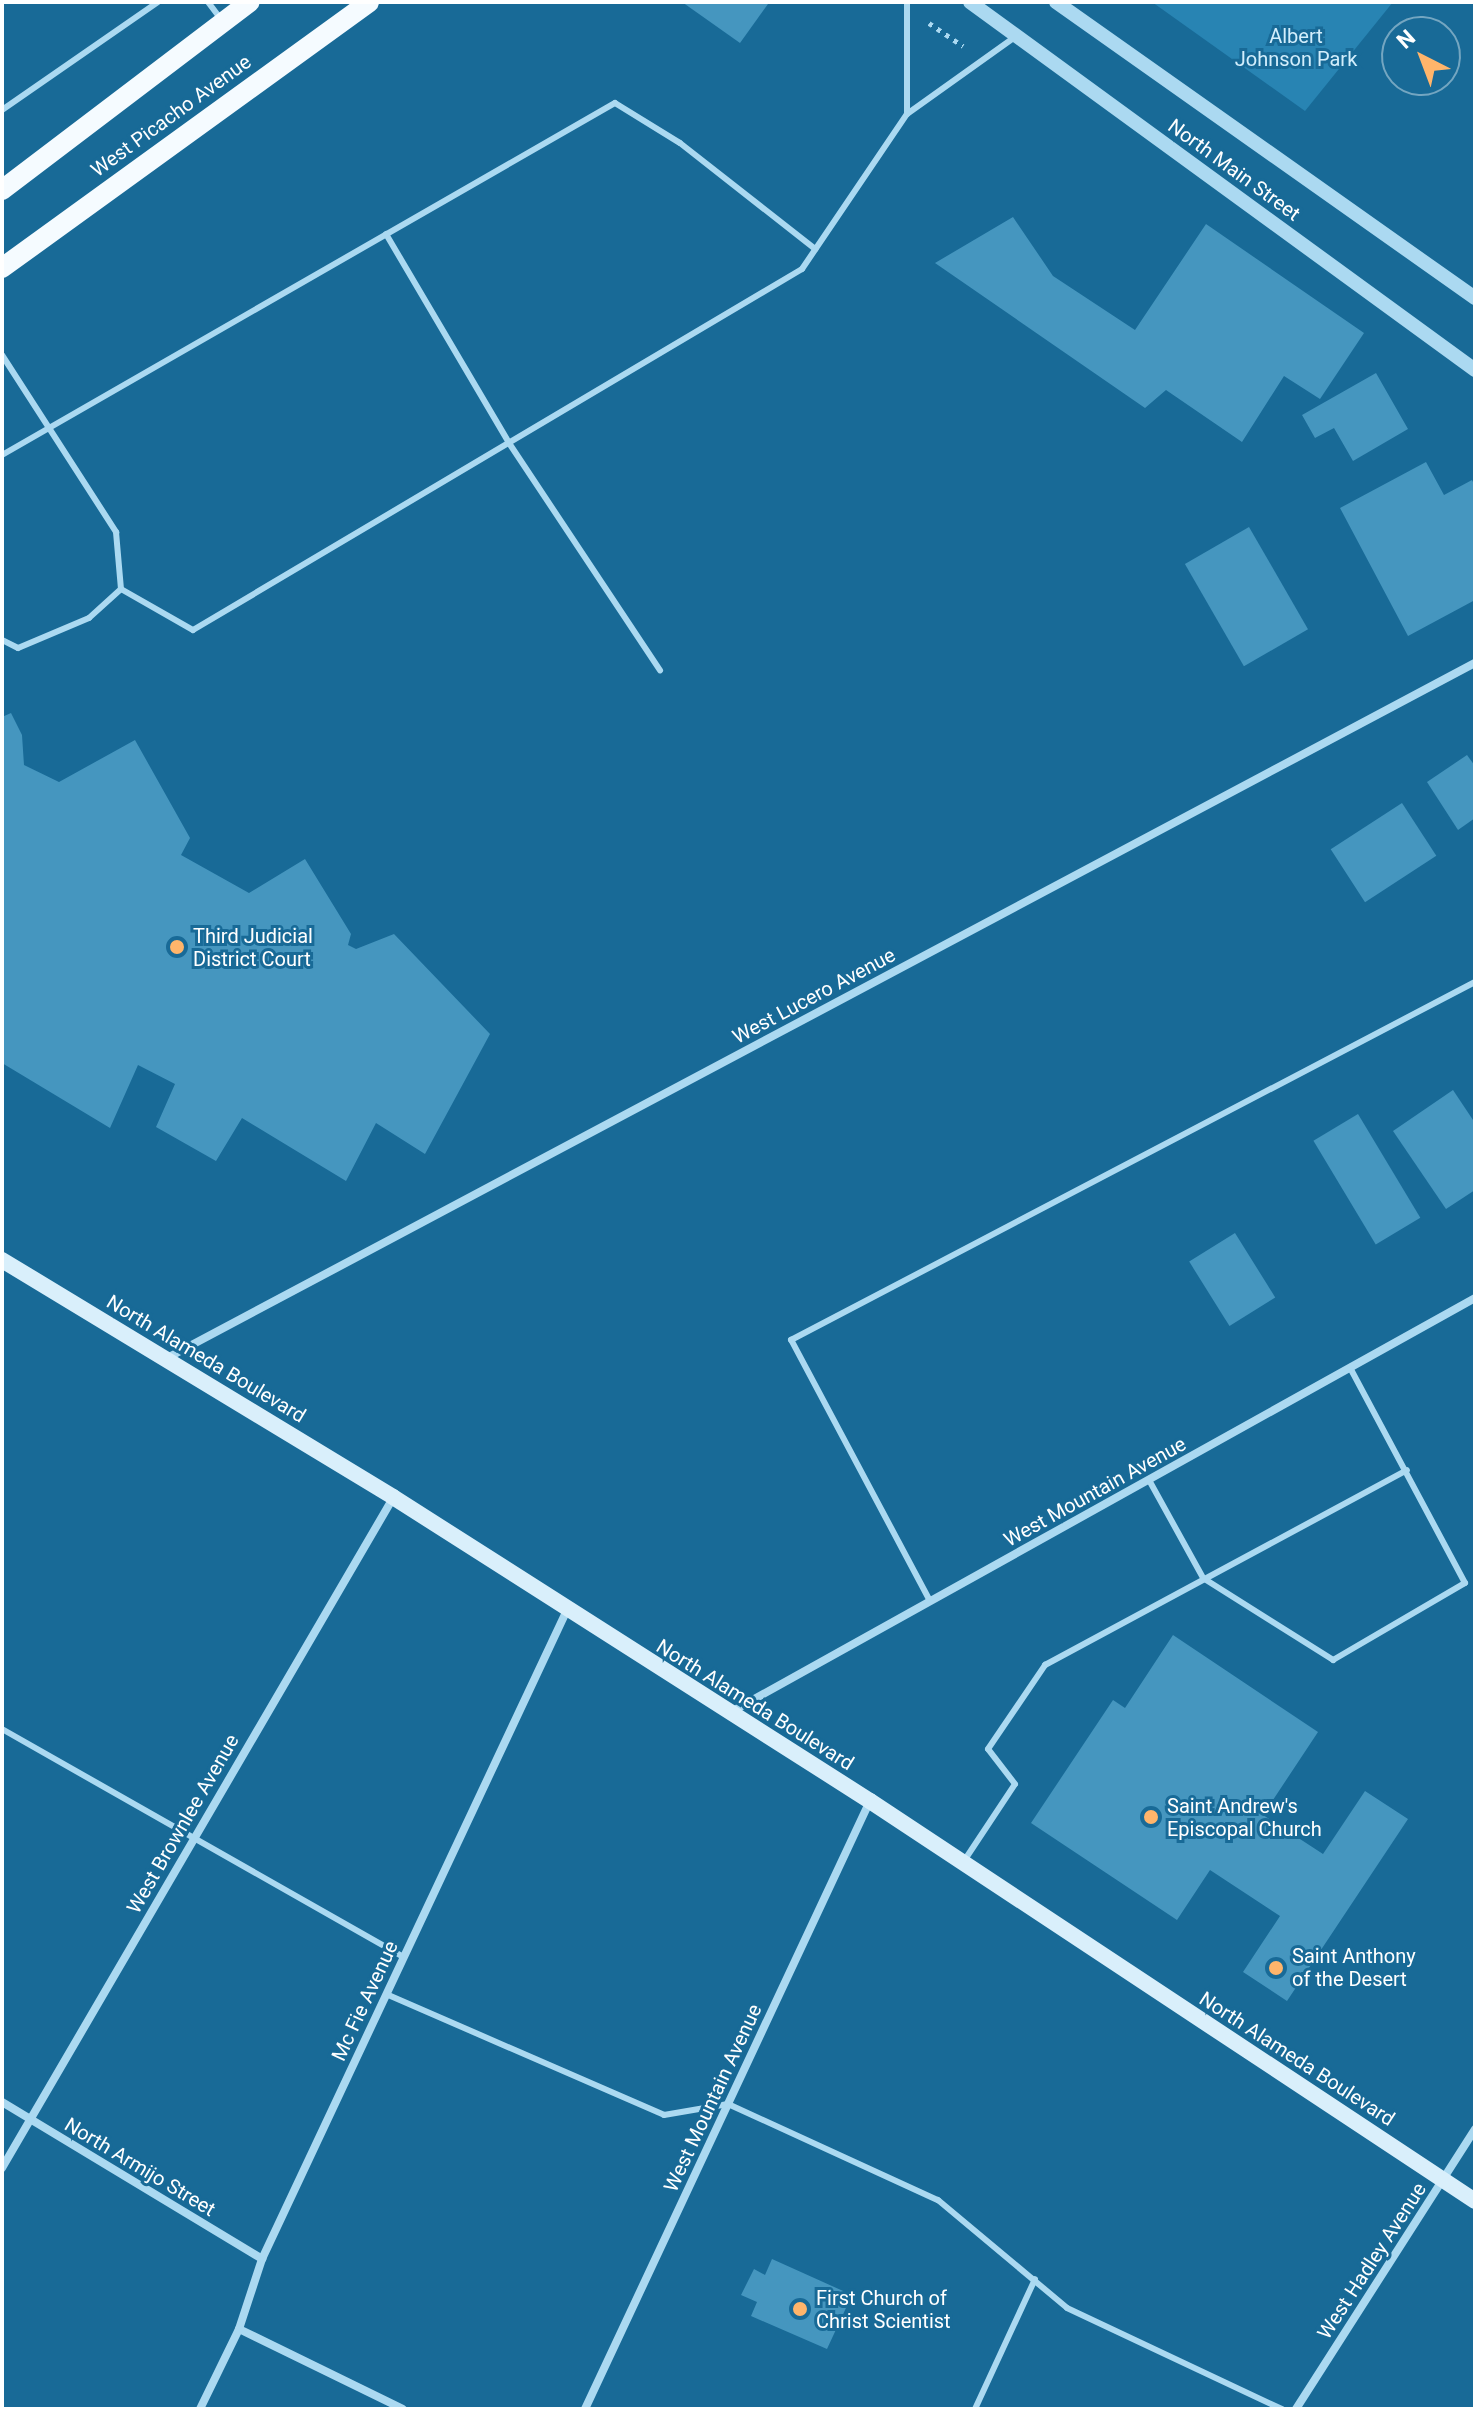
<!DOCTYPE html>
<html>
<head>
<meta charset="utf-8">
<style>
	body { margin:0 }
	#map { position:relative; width:1477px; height:2411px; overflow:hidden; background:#186a97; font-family:Roboto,sans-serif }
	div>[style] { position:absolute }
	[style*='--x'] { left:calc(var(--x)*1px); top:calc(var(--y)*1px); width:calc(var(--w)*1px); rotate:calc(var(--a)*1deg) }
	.green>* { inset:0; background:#2884b3 }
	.building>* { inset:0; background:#4596bf; transform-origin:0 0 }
	.path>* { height:5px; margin-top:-2.5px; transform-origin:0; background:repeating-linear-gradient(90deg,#abd9f1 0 4px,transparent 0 10px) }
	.service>* { height:6px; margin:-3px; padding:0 3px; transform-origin:3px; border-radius:3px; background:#abd9f1 }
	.minor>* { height:8px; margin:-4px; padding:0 4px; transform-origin:4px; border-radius:4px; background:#abd9f1 }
	.tertiary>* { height:14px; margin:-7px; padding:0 7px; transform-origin:7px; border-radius:7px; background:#abd9f1 }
	.secondary>* { height:16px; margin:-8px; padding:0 8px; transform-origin:8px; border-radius:8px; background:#d9effb }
	.primary>* { height:20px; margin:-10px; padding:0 10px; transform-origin:10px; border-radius:10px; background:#f5fbff }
	.dots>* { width:22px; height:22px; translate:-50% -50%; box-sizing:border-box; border:4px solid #186a97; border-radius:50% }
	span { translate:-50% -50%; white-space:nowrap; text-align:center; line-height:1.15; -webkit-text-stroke:6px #186a97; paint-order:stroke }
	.park-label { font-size:20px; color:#d2eefc }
	.street-label { font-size:20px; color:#fff }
	.poi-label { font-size:20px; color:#fff }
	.left { translate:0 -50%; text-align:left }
	.frame { position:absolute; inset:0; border:4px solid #fff; pointer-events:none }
	.north { position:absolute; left:1381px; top:16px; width:80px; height:80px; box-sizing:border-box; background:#186a97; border:2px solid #74a6c1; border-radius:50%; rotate:318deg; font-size:22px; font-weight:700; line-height:32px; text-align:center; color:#fff }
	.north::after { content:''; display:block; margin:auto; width:28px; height:36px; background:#ffb56b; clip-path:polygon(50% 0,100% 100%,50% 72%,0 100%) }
</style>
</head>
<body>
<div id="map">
	<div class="green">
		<div style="clip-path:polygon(1152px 2px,1393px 2px,1305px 111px)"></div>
	</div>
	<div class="building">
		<div style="clip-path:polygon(682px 2px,765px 2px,768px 4px,740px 43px)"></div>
		<div style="clip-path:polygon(1013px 217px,1053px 276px,1135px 330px,1206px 224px,1364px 333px,1320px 399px,1284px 376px,1242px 442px,1166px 390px,1145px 408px,935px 263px)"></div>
		<div style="clip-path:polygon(1376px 373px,1408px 429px,1353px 461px,1334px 428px,1315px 438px,1302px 415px)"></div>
		<div style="clip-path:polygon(1426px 462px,1444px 495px,1472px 480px,1475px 486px,1475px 600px,1408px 636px,1340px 508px)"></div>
		<div style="left:1249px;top:527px;width:118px;height:74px;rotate:60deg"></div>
		<div style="clip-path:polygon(11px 713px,22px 735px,24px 765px,59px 782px,135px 740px,190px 838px,181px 855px,249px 893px,305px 859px,351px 934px,348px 945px,356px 949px,394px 934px,490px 1034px,425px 1154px,376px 1123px,346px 1181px,242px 1118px,216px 1161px,156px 1127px,175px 1084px,138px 1065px,110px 1128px,2px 1063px,2px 717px)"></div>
		<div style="clip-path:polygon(1467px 755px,1475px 766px,1475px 818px,1458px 830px,1427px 782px)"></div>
		<div style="left:1402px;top:803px;width:63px;height:85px;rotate:57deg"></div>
		<div style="clip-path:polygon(1453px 1090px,1475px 1123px,1475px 1190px,1446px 1209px,1393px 1131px)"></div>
		<div style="left:1358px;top:1114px;width:121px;height:52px;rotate:59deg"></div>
		<div style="left:1235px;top:1233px;width:76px;height:54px;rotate:58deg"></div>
		<div style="clip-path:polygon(1173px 1635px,1318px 1732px,1263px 1815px,1323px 1854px,1365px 1791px,1408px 1819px,1287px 2001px,1243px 1972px,1280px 1916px,1210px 1870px,1177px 1920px,1031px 1823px,1113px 1700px,1125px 1708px)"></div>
		<div style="clip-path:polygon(772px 2259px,852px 2295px,827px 2349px,751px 2316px,757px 2302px,741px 2295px,754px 2269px,765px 2275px)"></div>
	</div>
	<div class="path">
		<div style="--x:929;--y:23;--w:41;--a:34.1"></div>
	</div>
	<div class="service">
		<div style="--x:208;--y:2;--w:21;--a:53"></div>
		<div style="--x:907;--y:2;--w:112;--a:90"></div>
		<div style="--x:907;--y:114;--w:133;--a:-35.5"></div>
		<div style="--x:2;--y:110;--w:190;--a:-34.7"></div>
		<div style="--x:386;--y:234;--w:243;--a:59.5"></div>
		<div style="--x:509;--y:443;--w:273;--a:56.4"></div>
		<div style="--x:2;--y:355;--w:211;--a:57.2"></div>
		<div style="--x:116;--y:532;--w:57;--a:85"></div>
		<div style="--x:121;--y:589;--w:43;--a:137.8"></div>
		<div style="--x:89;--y:618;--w:77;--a:157.1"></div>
		<div style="--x:18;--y:648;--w:18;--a:-153"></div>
		<div style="--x:2;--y:455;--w:707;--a:-29.87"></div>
		<div style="--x:615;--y:103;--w:76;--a:31.6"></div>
		<div style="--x:680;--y:143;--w:172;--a:38.1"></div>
		<div style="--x:121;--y:589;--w:83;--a:29.7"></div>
		<div style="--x:193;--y:630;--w:708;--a:-30.66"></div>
		<div style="--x:802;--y:269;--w:187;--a:-55.9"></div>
		<div style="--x:1149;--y:1480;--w:112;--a:61.1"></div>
		<div style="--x:1203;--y:1578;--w:154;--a:32.2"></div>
		<div style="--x:1333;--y:1660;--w:153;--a:-30.3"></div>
		<div style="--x:1465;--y:1583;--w:244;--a:-118.1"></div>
		<div style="--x:930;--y:1601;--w:296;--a:-118"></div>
		<div style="--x:791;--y:1340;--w:772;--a:-27.63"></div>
		<div style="--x:2;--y:1729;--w:461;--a:29.6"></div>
		<div style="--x:964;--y:1861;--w:92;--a:-56.5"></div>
		<div style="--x:1015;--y:1784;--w:44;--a:-127.6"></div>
		<div style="--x:988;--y:1749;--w:102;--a:-55.8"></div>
		<div style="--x:1045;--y:1665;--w:411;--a:-28.3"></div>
		<div style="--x:386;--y:1994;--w:303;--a:23.5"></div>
		<div style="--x:664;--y:2115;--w:65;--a:-9.8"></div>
		<div style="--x:728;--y:2104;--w:231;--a:24.6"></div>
		<div style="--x:938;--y:2200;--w:168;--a:39.9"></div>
		<div style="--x:1067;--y:2308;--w:238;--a:25.2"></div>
		<div style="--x:975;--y:2409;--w:143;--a:-65.2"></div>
	</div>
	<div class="minor">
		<div style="--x:169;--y:1357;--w:1479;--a:-27.99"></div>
		<div style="--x:731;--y:1712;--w:851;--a:-29.09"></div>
		<div style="--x:2;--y:2102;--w:304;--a:31.1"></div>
		<div style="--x:2;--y:2168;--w:776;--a:-59.73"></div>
		<div style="--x:239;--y:2329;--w:182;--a:26"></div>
		<div style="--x:200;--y:2409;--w:89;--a:-64"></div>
		<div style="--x:239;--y:2329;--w:74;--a:-71.8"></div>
		<div style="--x:262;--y:2259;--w:717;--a:-64.83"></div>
		<div style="--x:585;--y:2409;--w:671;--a:-64.89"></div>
		<div style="--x:1296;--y:2409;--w:332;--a:-57.4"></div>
	</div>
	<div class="tertiary">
		<div style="--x:970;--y:2;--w:625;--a:36.08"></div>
		<div style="--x:1056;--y:2;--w:513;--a:35.24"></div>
	</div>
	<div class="secondary">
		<div style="--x:2;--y:1260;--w:457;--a:31.2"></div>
		<div style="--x:393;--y:1497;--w:566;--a:32.51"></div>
		<div style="--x:870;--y:1801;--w:725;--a:33.47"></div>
	</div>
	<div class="primary">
		<div style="--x:2;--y:190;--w:311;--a:-37.2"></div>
		<div style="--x:2;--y:268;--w:453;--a:-35.9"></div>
	</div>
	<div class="dots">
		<div style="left:177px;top:947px;background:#ffb56b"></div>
		<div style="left:1151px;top:1817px;background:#ffb56b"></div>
		<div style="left:1276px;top:1968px;background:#ffb56b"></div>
		<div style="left:800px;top:2309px;background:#ffb56b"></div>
	</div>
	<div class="park-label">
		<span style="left:1296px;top:48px">Albert<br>Johnson Park</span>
	</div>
	<div class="street-label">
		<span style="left:171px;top:116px;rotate:-36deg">West Picacho Avenue</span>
		<span style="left:1234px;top:170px;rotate:36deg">North Main Street</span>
		<span style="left:814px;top:996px;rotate:-28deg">West Lucero Avenue</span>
		<span style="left:206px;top:1359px;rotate:31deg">North Alameda Boulevard</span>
		<span style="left:1095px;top:1492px;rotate:-29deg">West Mountain Avenue</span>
		<span style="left:755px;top:1705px;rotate:32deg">North Alameda Boulevard</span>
		<span style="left:183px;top:1824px;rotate:-60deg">West Brownlee Avenue</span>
		<span style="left:365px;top:2001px;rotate:-65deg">Mc Fie Avenue</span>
		<span style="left:1297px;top:2059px;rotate:33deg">North Alameda Boulevard</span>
		<span style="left:713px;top:2098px;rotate:-65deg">West Mountain Avenue</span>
		<span style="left:140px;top:2167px;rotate:31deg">North Armijo Street</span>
		<span style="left:1372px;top:2261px;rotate:-57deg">West Hadley Avenue</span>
	</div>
	<div class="poi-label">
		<span class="left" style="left:193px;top:948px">Third Judicial<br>District Court</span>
		<span class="left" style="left:1167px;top:1818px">Saint Andrew's<br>Episcopal Church</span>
		<span class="left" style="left:1292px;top:1968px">Saint Anthony<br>of the Desert</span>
		<span class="left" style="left:816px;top:2310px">First Church of<br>Christ Scientist</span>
	</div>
	<div class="frame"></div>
	<div class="north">N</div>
</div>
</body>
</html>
